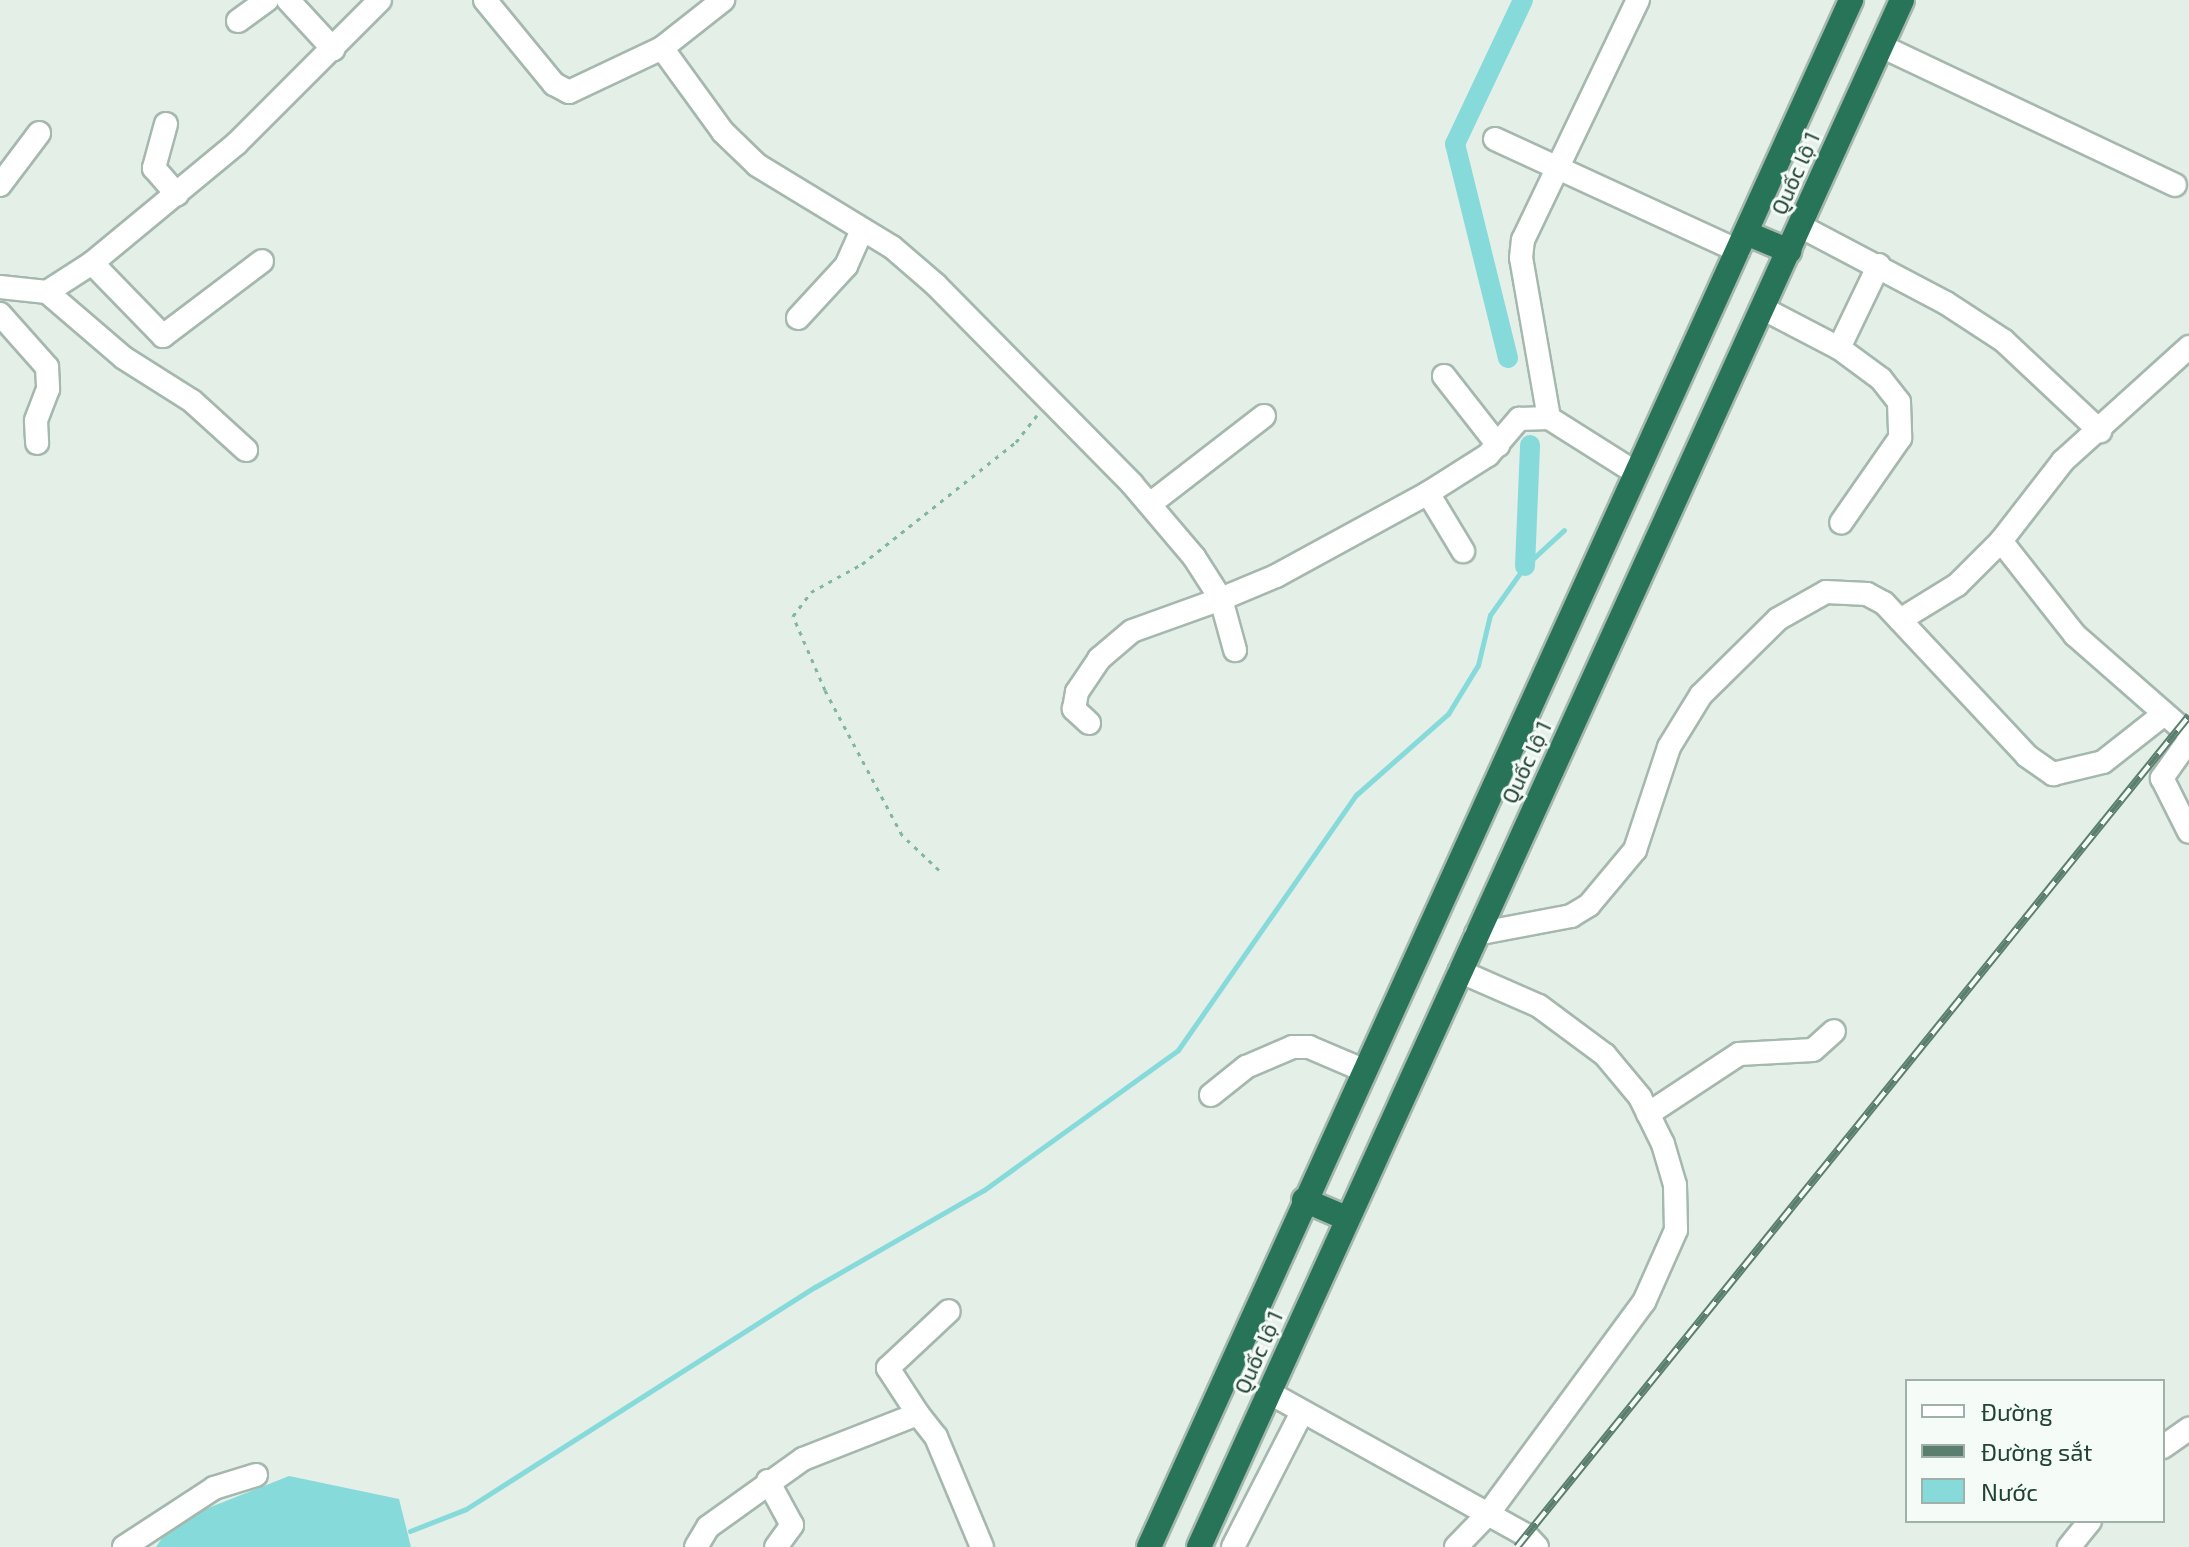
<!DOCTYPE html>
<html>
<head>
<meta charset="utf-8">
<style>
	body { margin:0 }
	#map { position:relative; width:2189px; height:1547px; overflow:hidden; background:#e4efe8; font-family:"Exo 2",sans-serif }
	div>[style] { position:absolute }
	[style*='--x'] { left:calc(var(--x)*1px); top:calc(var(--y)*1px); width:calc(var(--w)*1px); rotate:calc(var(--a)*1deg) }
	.water>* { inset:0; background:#86dada }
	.stream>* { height:5px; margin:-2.5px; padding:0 2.5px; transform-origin:2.5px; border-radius:2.5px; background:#86dada }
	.canal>* { height:20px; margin:-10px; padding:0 10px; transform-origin:10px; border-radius:10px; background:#86dada }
	.path>* { height:3px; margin-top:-1.5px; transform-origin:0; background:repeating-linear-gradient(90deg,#80b79d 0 4px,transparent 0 10px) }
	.roads { filter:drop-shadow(2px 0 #a5b8ae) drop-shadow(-2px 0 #a5b8ae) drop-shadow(0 2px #a5b8ae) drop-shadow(0 -2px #a5b8ae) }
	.minor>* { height:22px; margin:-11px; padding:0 11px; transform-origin:11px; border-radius:11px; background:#fff }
	.highway>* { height:24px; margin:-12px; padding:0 12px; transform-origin:12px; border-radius:12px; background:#287458 }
	.rail>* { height:8px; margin-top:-4px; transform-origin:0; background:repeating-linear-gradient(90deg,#f5fbf7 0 15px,#5b7f6f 0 30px); box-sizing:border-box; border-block:2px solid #5b7f6f }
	span { translate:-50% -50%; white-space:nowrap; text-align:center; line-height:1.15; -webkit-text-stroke:6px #f5fbf7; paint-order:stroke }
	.street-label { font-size:22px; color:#204334 }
	.legend { position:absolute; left:1905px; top:1379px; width:260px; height:144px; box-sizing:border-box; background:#f5fbf7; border:2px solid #a0b1a9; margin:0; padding:10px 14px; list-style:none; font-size:24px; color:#204334 }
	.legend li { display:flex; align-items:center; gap:16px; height:40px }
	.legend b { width:40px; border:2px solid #a0b1a9 }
</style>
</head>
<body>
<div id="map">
	<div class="water">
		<div style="clip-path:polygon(289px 1476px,399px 1499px,411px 1547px,156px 1547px,173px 1522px)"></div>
	</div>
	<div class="stream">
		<div style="--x:410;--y:1531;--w:60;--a:-21.4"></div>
		<div style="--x:466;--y:1509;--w:414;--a:-32.5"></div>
		<div style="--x:815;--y:1287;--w:195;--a:-29.9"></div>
		<div style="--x:984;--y:1190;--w:239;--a:-35.8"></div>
		<div style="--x:1178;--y:1050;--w:311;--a:-55.1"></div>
		<div style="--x:1356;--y:795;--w:123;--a:-41.4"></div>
		<div style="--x:1448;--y:714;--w:57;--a:-58.5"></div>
		<div style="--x:1478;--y:665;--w:51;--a:-76.5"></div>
		<div style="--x:1490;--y:615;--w:60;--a:-54.5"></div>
		<div style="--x:1525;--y:566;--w:53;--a:-42.7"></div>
	</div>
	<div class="canal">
		<div style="--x:1508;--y:358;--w:220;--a:-103.9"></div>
		<div style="--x:1455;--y:144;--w:159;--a:-64.7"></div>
		<div style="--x:1525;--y:566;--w:121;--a:-87.6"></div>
	</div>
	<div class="path">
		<div style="--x:939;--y:870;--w:51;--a:-136.6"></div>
		<div style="--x:902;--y:835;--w:164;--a:-118"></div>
		<div style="--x:825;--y:690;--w:81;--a:-113.4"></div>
		<div style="--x:793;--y:616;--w:30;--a:-53"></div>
		<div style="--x:811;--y:592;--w:58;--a:-28.8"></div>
		<div style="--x:862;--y:564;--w:196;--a:-38.4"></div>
		<div style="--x:1016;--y:442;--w:34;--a:-52"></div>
	</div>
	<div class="roads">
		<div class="minor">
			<div style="--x:288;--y:0;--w:67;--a:47.4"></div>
			<div style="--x:485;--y:0;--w:109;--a:50.6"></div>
			<div style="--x:554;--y:84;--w:17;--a:28"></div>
			<div style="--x:569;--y:92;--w:103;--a:-25.3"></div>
			<div style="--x:662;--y:48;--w:78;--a:-38.2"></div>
			<div style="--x:238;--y:21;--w:36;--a:-36"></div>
			<div style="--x:1881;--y:46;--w:325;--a:25.3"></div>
			<div style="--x:662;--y:48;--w:104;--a:54"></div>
			<div style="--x:723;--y:132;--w:47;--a:44.1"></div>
			<div style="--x:757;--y:165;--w:158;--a:31.3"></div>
			<div style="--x:892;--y:247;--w:58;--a:40.8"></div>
			<div style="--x:936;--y:285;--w:279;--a:45.4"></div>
			<div style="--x:1132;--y:484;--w:96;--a:49.7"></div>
			<div style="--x:1194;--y:557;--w:50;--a:57.3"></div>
			<div style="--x:1221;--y:599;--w:60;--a:-22.7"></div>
			<div style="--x:1276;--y:576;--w:173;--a:-28.6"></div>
			<div style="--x:1428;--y:493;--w:71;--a:-32.3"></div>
			<div style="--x:1488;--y:455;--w:48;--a:-49.3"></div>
			<div style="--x:1519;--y:419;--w:30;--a:-2"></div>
			<div style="--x:1549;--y:418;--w:162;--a:-99.9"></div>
			<div style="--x:1521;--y:258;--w:18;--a:-84"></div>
			<div style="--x:1523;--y:240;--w:266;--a:-64.4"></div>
			<div style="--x:166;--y:124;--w:46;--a:105.3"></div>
			<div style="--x:154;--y:168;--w:35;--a:49"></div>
			<div style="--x:1495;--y:139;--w:268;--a:24.7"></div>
			<div style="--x:0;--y:185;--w:65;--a:-53.1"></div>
			<div style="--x:1800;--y:226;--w:165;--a:27.8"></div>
			<div style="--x:1946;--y:303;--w:69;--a:33.2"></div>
			<div style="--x:2004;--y:341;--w:132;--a:43.2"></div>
			<div style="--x:92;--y:263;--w:102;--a:45.8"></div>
			<div style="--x:163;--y:336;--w:124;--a:-37.1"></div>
			<div style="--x:0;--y:287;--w:47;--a:6.1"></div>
			<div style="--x:47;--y:292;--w:54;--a:-32.8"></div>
			<div style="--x:92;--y:263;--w:188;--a:-39.6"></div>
			<div style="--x:237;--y:143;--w:202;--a:-45"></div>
			<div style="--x:47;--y:292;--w:101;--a:40.6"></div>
			<div style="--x:124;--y:358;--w:80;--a:32.3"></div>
			<div style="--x:192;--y:401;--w:73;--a:42.2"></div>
			<div style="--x:1762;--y:308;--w:87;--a:27.5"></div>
			<div style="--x:1839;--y:348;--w:52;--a:36.4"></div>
			<div style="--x:1881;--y:379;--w:29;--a:52"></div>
			<div style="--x:1899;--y:402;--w:36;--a:88"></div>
			<div style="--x:1900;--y:438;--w:103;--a:124.8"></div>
			<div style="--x:0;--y:314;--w:71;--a:48.4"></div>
			<div style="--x:47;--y:367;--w:22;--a:87"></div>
			<div style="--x:48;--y:389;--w:34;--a:111"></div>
			<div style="--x:36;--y:421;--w:22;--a:87"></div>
			<div style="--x:798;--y:318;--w:71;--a:-47.3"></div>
			<div style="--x:846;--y:266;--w:39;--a:-66"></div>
			<div style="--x:1839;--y:348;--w:92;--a:-64.3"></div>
			<div style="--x:1444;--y:376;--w:88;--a:52"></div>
			<div style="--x:1549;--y:418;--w:103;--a:32.3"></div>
			<div style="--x:1428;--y:493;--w:68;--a:58.9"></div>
			<div style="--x:1150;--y:504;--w:144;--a:-37.7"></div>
			<div style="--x:2001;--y:541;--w:120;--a:51.8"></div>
			<div style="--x:2075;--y:635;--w:140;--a:41.2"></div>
			<div style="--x:1900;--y:620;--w:67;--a:-31.6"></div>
			<div style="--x:1957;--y:585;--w:62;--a:-45"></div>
			<div style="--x:2001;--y:541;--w:101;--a:-52.2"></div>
			<div style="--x:2063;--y:461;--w:170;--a:-42.1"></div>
			<div style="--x:1089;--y:723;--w:21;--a:-137"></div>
			<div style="--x:1074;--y:709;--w:17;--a:-80"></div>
			<div style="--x:1077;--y:692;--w:40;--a:-56"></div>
			<div style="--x:1099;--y:659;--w:43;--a:-40.3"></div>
			<div style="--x:1132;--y:631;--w:95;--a:-19.8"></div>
			<div style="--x:1221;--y:599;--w:53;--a:74.6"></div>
			<div style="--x:2189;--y:740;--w:47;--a:125.4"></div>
			<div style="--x:2162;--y:778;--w:60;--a:63.4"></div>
			<div style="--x:1476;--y:934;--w:97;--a:-10.7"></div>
			<div style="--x:1571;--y:916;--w:21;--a:-31"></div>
			<div style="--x:1589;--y:905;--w:72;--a:-50.1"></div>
			<div style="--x:1635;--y:850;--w:108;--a:-71.7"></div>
			<div style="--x:1669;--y:747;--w:61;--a:-58.4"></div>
			<div style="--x:1701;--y:695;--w:108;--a:-44.6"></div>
			<div style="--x:1778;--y:619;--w:55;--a:-29.4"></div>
			<div style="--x:1826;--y:592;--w:41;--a:2.8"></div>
			<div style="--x:1867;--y:594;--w:19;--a:28"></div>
			<div style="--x:1884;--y:603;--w:209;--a:46.9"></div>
			<div style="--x:2027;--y:756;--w:32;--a:35"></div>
			<div style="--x:2053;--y:774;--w:51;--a:-13.5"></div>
			<div style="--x:2103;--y:762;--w:78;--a:-38.2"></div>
			<div style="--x:1211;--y:1095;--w:45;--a:-38.7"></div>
			<div style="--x:1246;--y:1067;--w:51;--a:-23.1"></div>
			<div style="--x:1293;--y:1047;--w:16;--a:0"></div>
			<div style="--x:1309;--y:1047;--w:59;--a:23.1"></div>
			<div style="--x:1648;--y:1114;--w:109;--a:-33.4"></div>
			<div style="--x:1739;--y:1054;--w:74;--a:-3.1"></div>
			<div style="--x:1813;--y:1050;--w:28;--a:-42"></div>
			<div style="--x:1268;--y:1392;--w:295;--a:29"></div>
			<div style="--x:1526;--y:1535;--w:16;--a:47"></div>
			<div style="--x:918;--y:1414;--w:55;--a:-123.1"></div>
			<div style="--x:888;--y:1368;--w:83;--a:-43.1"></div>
			<div style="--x:2163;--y:1447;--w:32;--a:-35"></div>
			<div style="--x:768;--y:1481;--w:50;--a:61.4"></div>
			<div style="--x:792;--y:1525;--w:27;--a:126"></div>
			<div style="--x:124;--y:1547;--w:108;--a:-33.2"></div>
			<div style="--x:214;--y:1488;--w:44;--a:-17.2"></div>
			<div style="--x:696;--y:1547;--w:23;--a:-59"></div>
			<div style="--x:708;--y:1527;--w:117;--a:-35.6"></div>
			<div style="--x:803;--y:1459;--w:123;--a:-21.4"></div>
			<div style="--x:918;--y:1414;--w:29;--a:52"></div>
			<div style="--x:936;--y:1437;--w:119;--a:67.3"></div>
			<div style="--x:1233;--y:1547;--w:152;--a:-62.9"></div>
			<div style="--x:1456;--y:1547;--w:46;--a:-45.9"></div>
			<div style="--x:1488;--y:1514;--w:263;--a:-53.7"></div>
			<div style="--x:1644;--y:1302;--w:79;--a:-66"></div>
			<div style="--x:1676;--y:1230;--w:45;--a:-91.3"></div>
			<div style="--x:1675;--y:1185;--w:43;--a:-106.3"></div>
			<div style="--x:1663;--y:1144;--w:52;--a:-116.1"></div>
			<div style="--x:1640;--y:1097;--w:55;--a:-129.8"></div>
			<div style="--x:1605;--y:1055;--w:82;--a:-143.4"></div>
			<div style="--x:1539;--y:1006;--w:87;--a:-156.4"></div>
			<div style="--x:2069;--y:1547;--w:33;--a:-51"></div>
		</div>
		<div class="highway">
			<div style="--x:1746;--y:233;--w:47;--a:22.7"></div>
			<div style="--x:1304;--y:1200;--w:46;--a:23.2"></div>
			<div style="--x:1149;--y:1547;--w:1699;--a:-65.59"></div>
			<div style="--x:1199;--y:1547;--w:1699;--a:-65.56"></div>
		</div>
	</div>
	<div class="rail">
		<div style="--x:1517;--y:1547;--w:1069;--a:-51.04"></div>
	</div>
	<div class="street-label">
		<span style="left:1795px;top:173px;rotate:-66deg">Quốc lộ 1</span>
		<span style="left:1526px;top:762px;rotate:-65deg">Quốc lộ 1</span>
		<span style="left:1258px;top:1352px;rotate:-66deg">Quốc lộ 1</span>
	</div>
	<ul class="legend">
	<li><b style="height:10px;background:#fff"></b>Đường</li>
	<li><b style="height:10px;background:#5b7f6f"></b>Đường sắt</li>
	<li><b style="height:22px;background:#86dada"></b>Nước</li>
	</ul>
</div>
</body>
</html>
